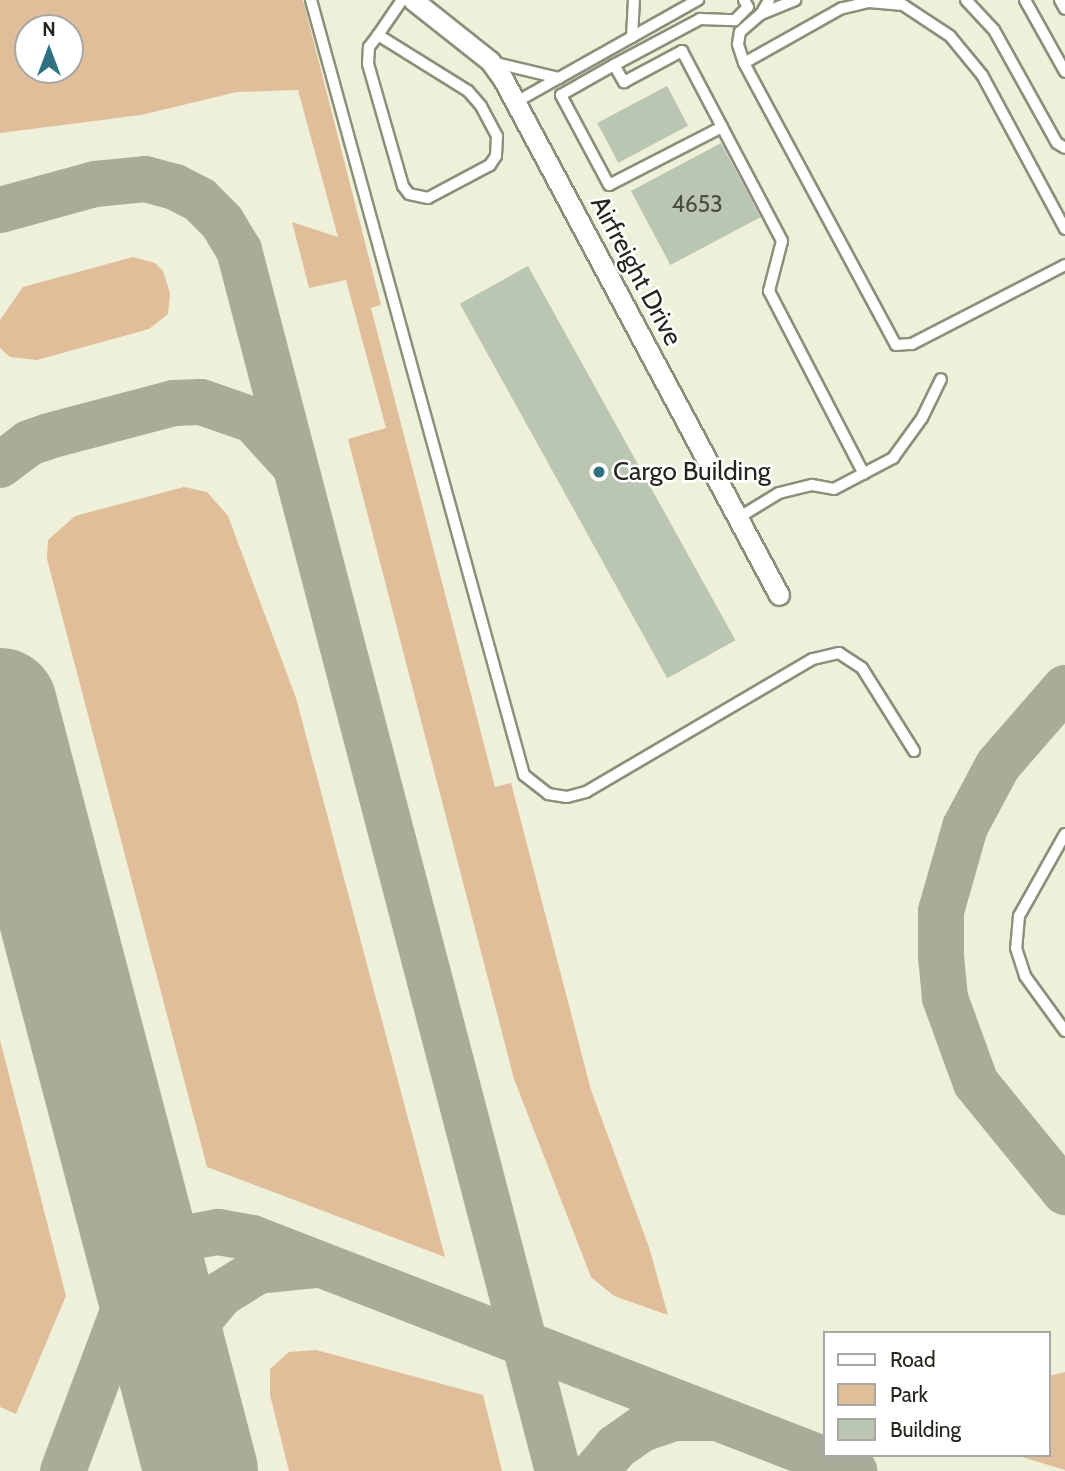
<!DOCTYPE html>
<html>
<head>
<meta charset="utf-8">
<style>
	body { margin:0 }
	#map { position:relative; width:1065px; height:1471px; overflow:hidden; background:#eef0d9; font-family:Cabin,sans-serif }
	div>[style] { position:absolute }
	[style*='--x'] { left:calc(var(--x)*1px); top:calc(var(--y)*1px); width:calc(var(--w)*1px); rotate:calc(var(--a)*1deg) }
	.green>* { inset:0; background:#e0be9a }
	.taxiway>* { height:46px; margin:-23px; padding:0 23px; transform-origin:23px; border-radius:23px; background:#aaac9a }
	.runway>* { height:114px; margin:-57px; padding:0 57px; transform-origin:57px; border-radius:57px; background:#aaac9a }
	.building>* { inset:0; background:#bac6b2; transform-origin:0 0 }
	.roads { filter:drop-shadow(2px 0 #8e8f7a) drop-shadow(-2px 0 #8e8f7a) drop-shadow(0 2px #8e8f7a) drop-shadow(0 -2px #8e8f7a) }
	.service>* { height:10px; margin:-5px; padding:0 5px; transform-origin:5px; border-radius:5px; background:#fff }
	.minor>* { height:19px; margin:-9.5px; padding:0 9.5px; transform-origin:9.5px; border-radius:9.5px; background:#fff }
	.dots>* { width:19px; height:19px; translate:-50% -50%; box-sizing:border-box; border:4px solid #fff; border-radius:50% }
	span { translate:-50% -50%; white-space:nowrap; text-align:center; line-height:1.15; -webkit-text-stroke:5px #fff; paint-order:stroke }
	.number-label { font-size:23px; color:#4a4d42 }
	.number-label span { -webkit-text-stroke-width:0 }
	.street-label { font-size:26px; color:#24251c }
	.poi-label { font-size:26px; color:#24251c }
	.left { translate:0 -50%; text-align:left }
	.legend { position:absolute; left:823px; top:1331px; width:228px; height:126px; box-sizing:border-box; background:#fff; border:2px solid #a7a8a4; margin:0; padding:9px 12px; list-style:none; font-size:21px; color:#24251c }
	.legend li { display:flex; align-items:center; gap:14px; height:35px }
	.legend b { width:35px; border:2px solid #a7a8a4 }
	.north { position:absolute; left:14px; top:14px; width:70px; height:70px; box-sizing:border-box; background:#fff; border:2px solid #a7a8a4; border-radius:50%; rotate:0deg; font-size:19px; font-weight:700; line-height:28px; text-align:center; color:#24251c }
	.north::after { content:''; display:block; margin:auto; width:24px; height:32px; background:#2e7282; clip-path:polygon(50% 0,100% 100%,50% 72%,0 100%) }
</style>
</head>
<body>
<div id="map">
	<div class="green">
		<div style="clip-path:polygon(evenodd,0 0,303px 0,381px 305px,371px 308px,495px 787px,511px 783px,591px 1090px,649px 1247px,668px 1315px,614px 1296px,591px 1277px,514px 1079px,348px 439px,386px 428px,346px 280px,309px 288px,292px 222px,338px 237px,298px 90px,237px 92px,141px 115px,0 133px,0 0,28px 28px,70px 28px,70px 70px,28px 70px,28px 28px)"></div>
		<div style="clip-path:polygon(133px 257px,155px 263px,163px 271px,170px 293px,168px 314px,149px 329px,37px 360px,10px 357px,0 348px,0 320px,23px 287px)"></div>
		<div style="clip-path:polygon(184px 487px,207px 492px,228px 516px,296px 698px,445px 1257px,207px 1167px,47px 559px,48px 540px,75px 516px)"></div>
		<div style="clip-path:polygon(0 1040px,66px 1296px,16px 1414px,0 1407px)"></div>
		<div style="clip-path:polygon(316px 1350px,483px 1395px,502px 1471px,289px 1471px,270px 1395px,270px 1369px,289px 1352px)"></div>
		<div style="clip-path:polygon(1065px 1372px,1065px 1470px,1015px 1455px,1049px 1455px,1049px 1376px)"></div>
	</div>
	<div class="taxiway">
		<div style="--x:0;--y:210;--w:98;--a:-15.3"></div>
		<div style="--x:95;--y:184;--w:50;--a:-5.7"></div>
		<div style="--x:145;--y:179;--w:31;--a:15"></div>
		<div style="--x:175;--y:187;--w:28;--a:27"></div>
		<div style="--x:200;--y:200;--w:31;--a:45"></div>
		<div style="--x:222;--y:222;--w:33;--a:59"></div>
		<div style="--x:239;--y:250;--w:1262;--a:75.36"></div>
		<div style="--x:0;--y:465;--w:36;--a:-37"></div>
		<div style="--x:29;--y:443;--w:21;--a:-19"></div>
		<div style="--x:49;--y:436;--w:129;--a:-14.8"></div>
		<div style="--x:174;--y:403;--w:27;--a:-2"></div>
		<div style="--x:201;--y:402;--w:55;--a:19.1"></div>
		<div style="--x:253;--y:420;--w:59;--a:47.7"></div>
		<div style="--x:1065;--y:688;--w:102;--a:131"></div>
		<div style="--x:998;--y:765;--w:70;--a:118"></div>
		<div style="--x:965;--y:827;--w:87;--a:105.9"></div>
		<div style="--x:941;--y:911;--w:45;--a:90"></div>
		<div style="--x:941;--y:956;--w:42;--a:84.6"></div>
		<div style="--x:945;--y:998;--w:90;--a:70"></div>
		<div style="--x:976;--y:1083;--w:141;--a:50.8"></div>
		<div style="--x:0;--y:704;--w:23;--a:75"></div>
		<div style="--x:63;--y:1471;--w:193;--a:-69.4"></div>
		<div style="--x:131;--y:1290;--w:31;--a:-58"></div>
		<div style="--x:147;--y:1264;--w:47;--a:-33.7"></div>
		<div style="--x:186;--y:1238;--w:33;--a:-11"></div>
		<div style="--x:218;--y:1232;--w:35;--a:10"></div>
		<div style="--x:252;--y:1238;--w:646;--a:21.16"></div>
		<div style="--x:204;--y:1471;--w:83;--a:-103.9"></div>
		<div style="--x:184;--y:1390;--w:29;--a:-88"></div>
		<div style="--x:185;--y:1361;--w:46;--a:-69.6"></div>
		<div style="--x:201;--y:1318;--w:31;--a:-50"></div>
		<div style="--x:221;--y:1294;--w:44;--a:-31.9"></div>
		<div style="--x:258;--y:1271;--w:57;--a:-6"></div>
		<div style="--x:596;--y:1471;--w:31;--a:-50"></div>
		<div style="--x:616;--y:1447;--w:32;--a:-35"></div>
		<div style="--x:642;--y:1429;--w:34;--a:-19"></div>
		<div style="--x:674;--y:1418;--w:36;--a:0"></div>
	</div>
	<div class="runway">
		<div style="--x:0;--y:705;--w:792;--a:75.3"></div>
	</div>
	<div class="building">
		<div style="left:667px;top:86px;width:45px;height:79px;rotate:62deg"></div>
		<div style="left:721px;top:143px;width:84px;height:102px;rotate:62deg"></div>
		<div style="left:528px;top:266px;width:428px;height:78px;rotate:61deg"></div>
	</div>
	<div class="roads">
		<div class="service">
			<div style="--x:311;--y:0;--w:804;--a:74.63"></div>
			<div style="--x:524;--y:775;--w:31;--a:38"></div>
			<div style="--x:548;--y:794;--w:19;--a:9"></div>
			<div style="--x:567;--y:797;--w:20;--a:-15"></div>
			<div style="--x:586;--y:792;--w:263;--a:-30.4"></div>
			<div style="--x:813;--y:659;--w:27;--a:-13"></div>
			<div style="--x:839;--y:653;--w:27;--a:33"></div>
			<div style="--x:862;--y:668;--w:98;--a:57.9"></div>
			<div style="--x:966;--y:0;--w:41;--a:47"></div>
			<div style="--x:994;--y:30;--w:129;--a:60.9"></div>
			<div style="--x:1057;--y:143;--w:9;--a:32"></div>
			<div style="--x:1025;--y:0;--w:82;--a:60.9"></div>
			<div style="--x:1060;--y:0;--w:10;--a:61"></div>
			<div style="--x:761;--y:14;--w:16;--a:-60"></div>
			<div style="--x:378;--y:35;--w:106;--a:31.9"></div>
			<div style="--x:468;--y:91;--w:20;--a:49"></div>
			<div style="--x:481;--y:106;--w:34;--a:62"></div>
			<div style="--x:497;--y:136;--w:20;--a:93"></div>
			<div style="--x:496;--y:156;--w:11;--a:124"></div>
			<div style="--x:490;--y:165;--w:70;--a:152"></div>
			<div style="--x:428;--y:198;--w:19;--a:-168"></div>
			<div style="--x:409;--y:194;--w:10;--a:-127"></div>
			<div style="--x:403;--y:186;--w:127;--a:-106"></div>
			<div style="--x:368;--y:64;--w:17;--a:-87"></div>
			<div style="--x:369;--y:47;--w:15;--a:-53"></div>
			<div style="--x:378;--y:35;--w:42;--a:-55.6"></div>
			<div style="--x:632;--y:37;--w:37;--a:-87"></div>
			<div style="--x:496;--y:63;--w:65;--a:13.4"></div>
			<div style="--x:744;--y:63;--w:20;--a:-108"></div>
			<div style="--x:738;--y:44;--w:12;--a:-81"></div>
			<div style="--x:740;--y:32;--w:28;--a:-41"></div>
			<div style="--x:761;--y:14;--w:37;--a:-22"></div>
			<div style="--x:614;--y:65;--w:20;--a:60"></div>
			<div style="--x:624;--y:82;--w:66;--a:-28.1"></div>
			<div style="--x:682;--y:51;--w:86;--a:62.2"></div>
			<div style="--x:722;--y:127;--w:127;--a:152.8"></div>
			<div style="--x:609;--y:185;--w:102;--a:-118.1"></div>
			<div style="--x:561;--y:95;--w:61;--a:-29.5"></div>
			<div style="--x:614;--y:65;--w:98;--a:-28.1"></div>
			<div style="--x:700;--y:19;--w:35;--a:2"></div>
			<div style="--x:735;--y:20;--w:18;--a:-45"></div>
			<div style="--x:748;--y:7;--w:8;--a:-120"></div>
			<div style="--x:516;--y:102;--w:209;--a:-29.3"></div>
			<div style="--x:722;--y:127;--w:129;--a:62.2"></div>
			<div style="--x:782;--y:241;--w:52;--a:104.6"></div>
			<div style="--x:769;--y:291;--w:206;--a:62.6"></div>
			<div style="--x:1065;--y:229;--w:175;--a:-118.3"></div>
			<div style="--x:982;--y:75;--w:50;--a:-129.4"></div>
			<div style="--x:950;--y:36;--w:56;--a:-146.6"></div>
			<div style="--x:903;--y:5;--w:34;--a:-175"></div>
			<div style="--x:869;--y:2;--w:28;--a:167"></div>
			<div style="--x:842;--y:8;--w:112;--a:150.7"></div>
			<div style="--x:744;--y:63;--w:320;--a:61.7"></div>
			<div style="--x:896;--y:345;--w:16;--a:-4"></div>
			<div style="--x:912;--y:344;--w:172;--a:-27.3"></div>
			<div style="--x:738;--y:518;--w:48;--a:-31.4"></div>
			<div style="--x:779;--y:493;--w:34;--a:-14"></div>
			<div style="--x:812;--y:485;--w:22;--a:10"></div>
			<div style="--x:834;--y:489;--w:67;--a:-27.7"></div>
			<div style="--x:893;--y:458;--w:49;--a:-54.1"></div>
			<div style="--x:922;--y:418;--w:43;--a:-64"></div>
			<div style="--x:1065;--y:834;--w:94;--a:119.3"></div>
			<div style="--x:1019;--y:916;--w:32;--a:95"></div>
			<div style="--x:1016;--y:948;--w:29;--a:72"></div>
			<div style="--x:1025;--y:976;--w:68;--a:54"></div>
		</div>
		<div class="minor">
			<div style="--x:413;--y:0;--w:98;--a:38.4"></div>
			<div style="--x:490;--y:61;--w:22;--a:54"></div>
			<div style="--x:503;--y:79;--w:585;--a:61.86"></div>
		</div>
	</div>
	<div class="dots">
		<div style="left:599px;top:472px;background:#2e7282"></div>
	</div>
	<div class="number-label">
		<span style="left:697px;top:204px">4653</span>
	</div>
	<div class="street-label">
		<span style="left:636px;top:271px;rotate:62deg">Airfreight Drive</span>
	</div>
	<div class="poi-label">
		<span class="left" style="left:613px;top:472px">Cargo Building</span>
	</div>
	<ul class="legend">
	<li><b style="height:9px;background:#fff"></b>Road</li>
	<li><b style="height:19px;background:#e0be9a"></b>Park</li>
	<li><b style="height:19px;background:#bac6b2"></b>Building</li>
	</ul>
	<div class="north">N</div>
</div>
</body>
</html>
